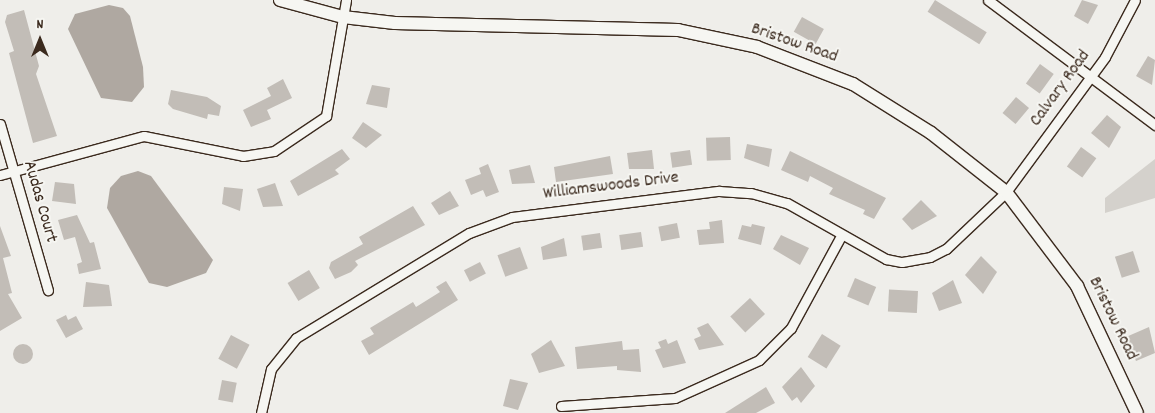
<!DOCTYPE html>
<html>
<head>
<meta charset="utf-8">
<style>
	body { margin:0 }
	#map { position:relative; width:1155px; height:413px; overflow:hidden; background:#efeeea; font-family:Dekko,sans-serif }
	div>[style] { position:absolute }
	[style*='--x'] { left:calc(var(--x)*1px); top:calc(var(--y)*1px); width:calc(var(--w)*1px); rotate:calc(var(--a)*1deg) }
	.green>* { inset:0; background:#d4d1cc }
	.water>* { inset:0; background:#afa8a1 }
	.building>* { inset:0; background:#c2bdb7; transform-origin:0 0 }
	.round { border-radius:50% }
	.roads { filter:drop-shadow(1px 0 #3b2a1e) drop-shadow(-1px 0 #3b2a1e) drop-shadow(0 1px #3b2a1e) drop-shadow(0 -1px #3b2a1e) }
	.minor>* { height:9px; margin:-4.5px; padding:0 4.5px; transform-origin:4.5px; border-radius:4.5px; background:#f6f6f2 }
	.secondary>* { height:12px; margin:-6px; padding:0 6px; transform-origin:6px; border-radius:6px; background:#f6f6f2 }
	span { translate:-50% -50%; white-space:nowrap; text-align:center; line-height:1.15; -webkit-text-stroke:4px #f6f6f2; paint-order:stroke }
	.street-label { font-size:18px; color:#3b2a1e }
	.north { position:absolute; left:15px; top:15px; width:50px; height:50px; -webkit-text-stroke:4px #f6f6f2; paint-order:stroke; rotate:0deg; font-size:14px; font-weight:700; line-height:20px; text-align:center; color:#3b2a1e }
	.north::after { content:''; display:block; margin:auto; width:18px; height:22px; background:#3b2a1e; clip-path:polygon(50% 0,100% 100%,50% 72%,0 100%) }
</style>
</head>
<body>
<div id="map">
	<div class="green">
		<div style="clip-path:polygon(1155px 159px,1155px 198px,1105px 213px,1105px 198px)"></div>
	</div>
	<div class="water">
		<div style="clip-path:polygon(109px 5px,123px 8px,130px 16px,143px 67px,144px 87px,132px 102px,101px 98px,68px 29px,75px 14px)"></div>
		<div style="clip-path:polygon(138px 171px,151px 176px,213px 260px,206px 273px,167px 287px,149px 283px,107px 208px,110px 188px,121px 176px)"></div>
	</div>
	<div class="building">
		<div style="left:935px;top:0;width:61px;height:14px;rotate:32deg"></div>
		<div style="clip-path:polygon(1082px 0,1098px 5px,1088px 24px,1074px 16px)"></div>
		<div style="clip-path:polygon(24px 10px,39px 66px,36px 74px,57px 136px,33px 143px,9px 53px,14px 51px,5px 22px,7px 15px)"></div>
		<div style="left:802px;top:17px;width:25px;height:17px;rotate:29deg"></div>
		<div style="clip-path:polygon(1148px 56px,1155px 60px,1152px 85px,1136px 76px)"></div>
		<div style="left:1040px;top:64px;width:17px;height:24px;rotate:36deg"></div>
		<div style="clip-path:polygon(283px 79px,292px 98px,267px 110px,271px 119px,251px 127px,243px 110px,271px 96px,267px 88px)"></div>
		<div style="clip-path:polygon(372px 85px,390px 88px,387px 108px,366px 104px)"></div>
		<div style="clip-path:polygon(171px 90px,207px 97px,221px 106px,219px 116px,208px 114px,207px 119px,173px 109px,168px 104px)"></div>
		<div style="left:1016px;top:97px;width:17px;height:21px;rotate:40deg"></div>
		<div style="clip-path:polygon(1107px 115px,1121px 127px,1109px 148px,1091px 133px)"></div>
		<div style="clip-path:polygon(363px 122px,382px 135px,366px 148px,352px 138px)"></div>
		<div style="left:730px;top:137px;width:23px;height:24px;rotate:88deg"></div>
		<div style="clip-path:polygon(747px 144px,772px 149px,769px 167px,744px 158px)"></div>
		<div style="left:1081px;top:147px;width:19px;height:24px;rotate:36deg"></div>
		<div style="clip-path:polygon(342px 149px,350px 159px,335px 170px,339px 174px,298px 196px,290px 181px)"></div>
		<div style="clip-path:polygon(652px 150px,654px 169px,629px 169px,627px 153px)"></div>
		<div style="left:690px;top:150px;width:15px;height:20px;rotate:82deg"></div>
		<div style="clip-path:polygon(790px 151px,886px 198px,874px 219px,863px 214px,865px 210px,829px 194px,833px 188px,810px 176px,808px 182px,781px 170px)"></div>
		<div style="clip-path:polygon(610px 156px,613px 174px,556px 182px,554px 167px)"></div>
		<div style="clip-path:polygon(488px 164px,499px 192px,486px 197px,483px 190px,471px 195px,465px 180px,481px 174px,479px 168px)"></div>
		<div style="clip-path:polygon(530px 165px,535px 183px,512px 184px,509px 170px)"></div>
		<div style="clip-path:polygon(55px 182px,74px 184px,76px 204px,52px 201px)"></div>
		<div style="clip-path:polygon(275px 183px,283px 206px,263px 207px,257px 189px)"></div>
		<div style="clip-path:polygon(224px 187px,243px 189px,240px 211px,222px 204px)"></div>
		<div style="clip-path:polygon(450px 191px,459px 206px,439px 215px,431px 203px)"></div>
		<div style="clip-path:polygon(921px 200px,937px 216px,912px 230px,902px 219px)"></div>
		<div style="clip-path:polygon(413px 206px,425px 225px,355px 261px,358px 265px,351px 272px,335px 279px,329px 268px,331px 262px,363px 244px,359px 237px)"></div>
		<div style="clip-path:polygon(77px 215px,90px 243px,94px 242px,101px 269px,79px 274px,77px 264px,82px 262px,75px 237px,64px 240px,58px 220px)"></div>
		<div style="clip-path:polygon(722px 220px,724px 243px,699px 245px,697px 230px,710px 229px,709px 222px)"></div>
		<div style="left:677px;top:223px;width:15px;height:19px;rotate:79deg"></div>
		<div style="clip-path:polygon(752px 224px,765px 227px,761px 245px,738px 239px,742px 225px,751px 227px)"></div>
		<div style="clip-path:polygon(0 226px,11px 256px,3px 258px,12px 293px,8px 294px,22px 318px,0 331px)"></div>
		<div style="left:641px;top:232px;width:15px;height:22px;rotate:82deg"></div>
		<div style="left:600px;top:233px;width:15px;height:19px;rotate:82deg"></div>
		<div style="clip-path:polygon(781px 235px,809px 248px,800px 265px,773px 249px)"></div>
		<div style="clip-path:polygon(564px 238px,567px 256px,543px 260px,541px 247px)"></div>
		<div style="left:520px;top:247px;width:23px;height:24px;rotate:70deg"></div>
		<div style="left:1133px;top:251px;width:22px;height:19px;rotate:72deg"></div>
		<div style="clip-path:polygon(981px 256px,997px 272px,983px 294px,965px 275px)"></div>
		<div style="left:480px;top:262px;width:13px;height:18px;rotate:63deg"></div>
		<div style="left:309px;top:270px;width:21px;height:25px;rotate:59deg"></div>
		<div style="left:855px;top:278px;width:23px;height:20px;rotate:23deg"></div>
		<div style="clip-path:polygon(953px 280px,962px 303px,939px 311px,932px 293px)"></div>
		<div style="clip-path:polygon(446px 281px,458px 300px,369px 355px,361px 341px,374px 334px,370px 328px,413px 302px,416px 307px,440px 292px,436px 287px)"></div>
		<div style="clip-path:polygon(86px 282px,109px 285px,112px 306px,83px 307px)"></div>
		<div style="left:918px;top:291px;width:22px;height:29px;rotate:93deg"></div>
		<div style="left:750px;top:298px;width:22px;height:27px;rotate:47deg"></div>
		<div style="clip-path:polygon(66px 315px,68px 320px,76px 316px,83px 329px,66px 338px,56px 320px)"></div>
		<div style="clip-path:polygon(708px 323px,724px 345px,699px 350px,694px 339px,701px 336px,697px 328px)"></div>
		<div style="clip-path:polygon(1149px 327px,1155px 353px,1136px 361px,1126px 337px)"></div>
		<div style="left:822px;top:334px;width:22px;height:27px;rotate:32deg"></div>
		<div style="left:231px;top:335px;width:21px;height:27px;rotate:28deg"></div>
		<div style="clip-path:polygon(666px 339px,668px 344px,677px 340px,686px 363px,663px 368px,655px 350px,661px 348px,658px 342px)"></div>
		<div style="clip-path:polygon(551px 340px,565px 366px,539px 373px,531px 354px)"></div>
		<div style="clip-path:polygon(622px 341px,623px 350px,639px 349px,641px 372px,617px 370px,617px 366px,577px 369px,575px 347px)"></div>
		<div class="round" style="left:13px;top:344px;width:20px;height:20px"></div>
		<div style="clip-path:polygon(801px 367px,815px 386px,801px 403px,797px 397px,792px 401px,782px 387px)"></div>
		<div style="clip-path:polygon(510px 379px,528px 383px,518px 410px,503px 406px)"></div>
		<div style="left:222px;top:380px;width:15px;height:20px;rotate:11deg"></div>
		<div style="clip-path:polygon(766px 387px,775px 403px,756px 413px,725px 413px)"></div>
	</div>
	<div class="roads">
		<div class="minor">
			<div style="--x:988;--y:0;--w:209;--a:36.8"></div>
			<div style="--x:0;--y:124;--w:173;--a:73.9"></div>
			<div style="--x:0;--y:175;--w:149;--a:-15.2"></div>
			<div style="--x:144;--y:136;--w:101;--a:11.4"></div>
			<div style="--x:243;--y:156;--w:31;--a:-9"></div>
			<div style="--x:274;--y:151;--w:63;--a:-33.9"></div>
			<div style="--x:326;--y:116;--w:118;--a:-80.2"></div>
			<div style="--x:561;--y:406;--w:114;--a:-4"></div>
			<div style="--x:675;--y:398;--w:92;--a:-24.3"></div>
			<div style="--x:759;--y:360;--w:45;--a:-45"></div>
			<div style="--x:791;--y:328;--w:105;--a:-61.5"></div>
			<div style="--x:261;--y:413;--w:45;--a:-77.2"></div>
			<div style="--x:271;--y:369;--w:40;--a:-51"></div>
			<div style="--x:296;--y:338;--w:202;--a:-31.3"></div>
			<div style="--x:469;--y:233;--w:46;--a:-20.4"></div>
			<div style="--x:512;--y:217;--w:209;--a:-7.2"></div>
			<div style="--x:719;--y:191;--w:32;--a:4"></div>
			<div style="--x:751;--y:193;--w:37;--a:16"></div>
			<div style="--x:787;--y:203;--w:114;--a:29.5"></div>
			<div style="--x:886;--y:259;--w:16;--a:11"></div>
			<div style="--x:902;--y:262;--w:28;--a:-10"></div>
			<div style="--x:930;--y:257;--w:18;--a:-27"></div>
			<div style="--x:946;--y:249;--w:83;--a:-43.5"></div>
			<div style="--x:1006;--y:192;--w:167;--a:-53.7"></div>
			<div style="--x:1105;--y:57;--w:64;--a:-62.2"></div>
		</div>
		<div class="secondary">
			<div style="--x:280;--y:0;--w:65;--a:15.1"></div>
			<div style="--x:343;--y:17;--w:52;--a:6.6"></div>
			<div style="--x:395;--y:23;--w:283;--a:1.4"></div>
			<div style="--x:678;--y:30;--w:81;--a:12.1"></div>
			<div style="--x:757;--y:47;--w:103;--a:21.1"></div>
			<div style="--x:853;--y:84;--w:92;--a:32.1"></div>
			<div style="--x:931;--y:133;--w:95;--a:38.2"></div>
			<div style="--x:1006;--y:192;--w:118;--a:52.9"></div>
			<div style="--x:1077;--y:286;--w:140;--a:64.7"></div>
		</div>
	</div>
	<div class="street-label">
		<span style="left:794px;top:44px;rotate:19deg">Bristow Road</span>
		<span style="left:1061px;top:89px;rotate:-54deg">Calvary Road</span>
		<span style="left:611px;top:187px;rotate:-7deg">Williamswoods Drive</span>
		<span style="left:39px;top:202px;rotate:74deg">Audas Court</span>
		<span style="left:1112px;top:319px;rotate:64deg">Bristow Road</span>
	</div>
	<div class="north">N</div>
</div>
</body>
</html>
